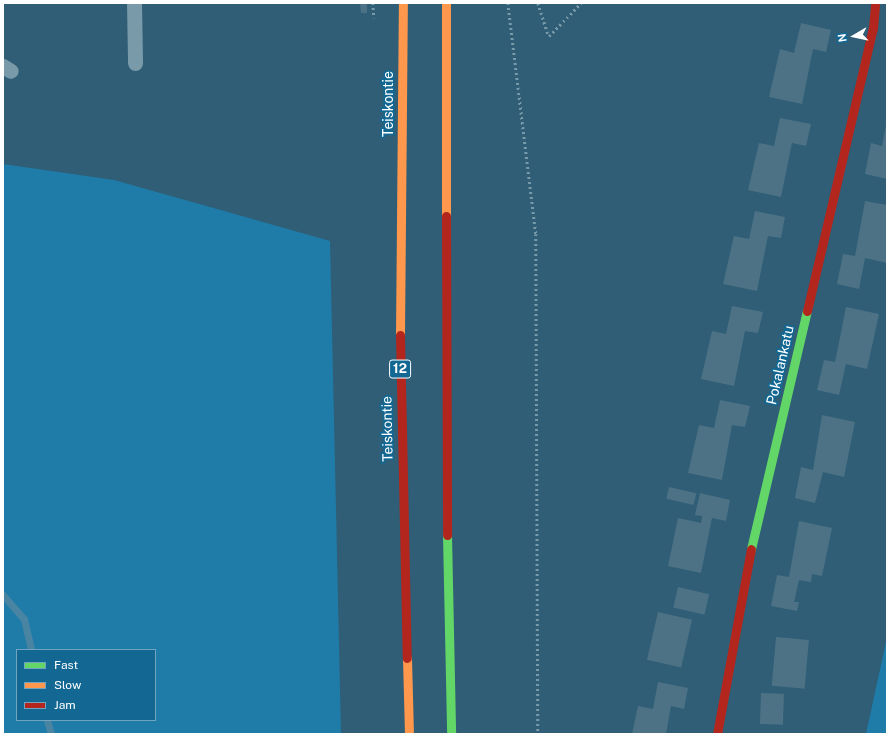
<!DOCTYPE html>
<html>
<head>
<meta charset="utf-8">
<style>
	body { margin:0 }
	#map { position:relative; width:890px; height:737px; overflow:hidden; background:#2f5e76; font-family:"Public Sans",sans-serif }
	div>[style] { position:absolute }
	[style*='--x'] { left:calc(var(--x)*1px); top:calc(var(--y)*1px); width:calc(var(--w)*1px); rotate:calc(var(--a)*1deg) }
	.green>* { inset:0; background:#1f7ca8 }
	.stream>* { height:7px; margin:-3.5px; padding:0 3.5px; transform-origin:3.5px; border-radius:3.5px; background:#4985a2 }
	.building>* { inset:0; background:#4d7285; transform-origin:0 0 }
	.path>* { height:2.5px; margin-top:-1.25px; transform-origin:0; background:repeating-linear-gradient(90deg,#789aa9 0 2px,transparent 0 5px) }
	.lane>* { height:15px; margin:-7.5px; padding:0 7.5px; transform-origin:7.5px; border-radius:7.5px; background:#789aa9 }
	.fast>* { height:9px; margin:-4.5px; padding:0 4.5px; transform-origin:4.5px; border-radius:4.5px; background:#63d668 }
	.slow>* { height:9px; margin:-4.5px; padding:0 4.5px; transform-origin:4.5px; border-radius:4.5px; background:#ff974d }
	.jam>* { height:9px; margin:-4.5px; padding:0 4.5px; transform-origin:4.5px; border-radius:4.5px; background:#b3261e }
	span { translate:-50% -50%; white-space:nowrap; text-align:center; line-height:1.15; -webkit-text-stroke:3.5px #126893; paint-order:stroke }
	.shield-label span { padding:1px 3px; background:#126893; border:1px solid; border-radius:3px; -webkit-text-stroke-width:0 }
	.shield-label { font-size:13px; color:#fff; font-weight:700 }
	.street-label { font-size:14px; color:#fff }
	.frame { position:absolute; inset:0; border:4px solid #fff; pointer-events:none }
	.legend { position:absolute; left:16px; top:649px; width:140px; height:72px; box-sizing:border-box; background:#126893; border:1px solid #71a4be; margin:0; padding:5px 7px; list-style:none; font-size:12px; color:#fff }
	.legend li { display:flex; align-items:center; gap:8px; height:20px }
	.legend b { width:20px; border:1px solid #71a4be }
	.north { position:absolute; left:834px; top:16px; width:40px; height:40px; -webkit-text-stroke:3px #126893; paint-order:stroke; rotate:261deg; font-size:11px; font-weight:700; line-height:16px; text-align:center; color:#fff }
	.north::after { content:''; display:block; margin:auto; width:14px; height:18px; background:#fff; clip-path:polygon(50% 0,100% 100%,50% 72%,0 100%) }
</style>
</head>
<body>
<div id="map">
	<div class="green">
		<div style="clip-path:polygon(evenodd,3px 164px,114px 180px,330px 241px,341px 734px,3px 734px,3px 164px,17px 650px,155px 650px,155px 720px,17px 720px,17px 650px)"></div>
		<div style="clip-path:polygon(887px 637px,887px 734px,866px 734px)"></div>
	</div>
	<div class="stream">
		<div style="--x:3;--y:595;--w:32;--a:49"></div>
		<div style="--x:24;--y:619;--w:32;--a:77"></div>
		<div style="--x:47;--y:720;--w:15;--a:74"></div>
	</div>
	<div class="building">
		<div style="clip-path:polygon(360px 3px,367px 3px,367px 13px,361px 13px)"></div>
		<div style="clip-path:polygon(801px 23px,831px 30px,826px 52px,813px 49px,802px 104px,769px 97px,780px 49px,794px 53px)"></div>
		<div style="clip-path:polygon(780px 118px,811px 124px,806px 146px,792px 143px,781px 197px,748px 190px,759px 143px,774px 146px)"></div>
		<div style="clip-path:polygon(887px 120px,887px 179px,865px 174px,871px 143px,882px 146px)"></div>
		<div style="clip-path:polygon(865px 201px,887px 205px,887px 263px,865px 258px,859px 289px,837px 284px,843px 254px,855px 256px)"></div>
		<div style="clip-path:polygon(755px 211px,785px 217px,781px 238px,768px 236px,757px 291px,723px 284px,734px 236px,749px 239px)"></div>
		<div style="clip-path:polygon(732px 306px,763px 312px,758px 333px,745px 331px,734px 386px,701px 379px,712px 331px,726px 334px)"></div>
		<div style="clip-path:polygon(846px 307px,879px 314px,867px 369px,846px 364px,839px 395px,817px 390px,824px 360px,835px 362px)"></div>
		<div style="clip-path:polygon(720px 400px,750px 406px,745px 427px,732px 425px,722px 480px,688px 473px,699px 425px,714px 428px)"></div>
		<div style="clip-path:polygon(822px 415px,855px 422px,844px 477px,823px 472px,815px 503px,795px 498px,801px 467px,813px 470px)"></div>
		<div style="left:669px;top:487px;width:28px;height:12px;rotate:13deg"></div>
		<div style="clip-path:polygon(700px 493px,730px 500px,726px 521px,712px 518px,701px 573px,668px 566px,678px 518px,701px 523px,702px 516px,695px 515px)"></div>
		<div style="clip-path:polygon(799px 521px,832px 528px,822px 576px,812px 574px,811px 582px,799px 580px,794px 602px,799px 602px,797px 611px,771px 606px,777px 575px,789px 577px)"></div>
		<div style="left:678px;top:587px;width:32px;height:21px;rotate:13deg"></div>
		<div style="left:658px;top:612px;width:35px;height:49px;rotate:13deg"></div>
		<div style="left:776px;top:637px;width:33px;height:49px;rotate:5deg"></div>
		<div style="clip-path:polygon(658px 682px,688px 688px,684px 709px,671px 706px,666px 734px,632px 734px,638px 706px,653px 709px)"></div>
		<div style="left:761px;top:693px;width:23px;height:31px;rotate:2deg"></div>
	</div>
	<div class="path">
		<div style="--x:373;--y:3;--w:15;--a:86"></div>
		<div style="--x:508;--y:3;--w:233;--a:83.1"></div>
		<div style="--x:536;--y:234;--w:500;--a:89.77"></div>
		<div style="--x:538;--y:3;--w:35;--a:72"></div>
		<div style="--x:549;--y:36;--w:46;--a:-45.9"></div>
	</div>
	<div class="lane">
		<div style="--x:134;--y:3;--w:60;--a:89"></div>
		<div style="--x:3;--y:66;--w:9;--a:32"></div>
	</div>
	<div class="fast">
		<div style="--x:447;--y:535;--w:199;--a:88.8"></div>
		<div style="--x:751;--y:549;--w:244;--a:-76.8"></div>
	</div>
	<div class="slow">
		<div style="--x:446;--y:216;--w:213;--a:-90"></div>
		<div style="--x:400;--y:335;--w:332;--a:-89.5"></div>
		<div style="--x:407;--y:658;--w:76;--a:88.5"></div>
	</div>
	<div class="jam">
		<div style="--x:446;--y:216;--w:319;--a:89.8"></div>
		<div style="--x:807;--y:311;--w:291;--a:-76.9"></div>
		<div style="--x:873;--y:28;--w:23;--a:-85"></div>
		<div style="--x:400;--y:335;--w:323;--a:88.8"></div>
		<div style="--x:717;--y:734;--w:188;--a:-79.6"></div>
	</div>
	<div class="shield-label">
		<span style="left:400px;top:369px">12</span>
	</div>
	<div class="street-label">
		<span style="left:388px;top:104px;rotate:-90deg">Teiskontie</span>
		<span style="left:780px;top:365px;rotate:-77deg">Pokalankatu</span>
		<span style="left:387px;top:429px;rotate:-91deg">Teiskontie</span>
	</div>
	<div class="frame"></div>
	<ul class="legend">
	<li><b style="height:5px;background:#63d668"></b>Fast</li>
	<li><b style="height:5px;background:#ff974d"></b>Slow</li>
	<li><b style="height:5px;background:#b3261e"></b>Jam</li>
	</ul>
	<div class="north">N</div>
</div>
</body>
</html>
